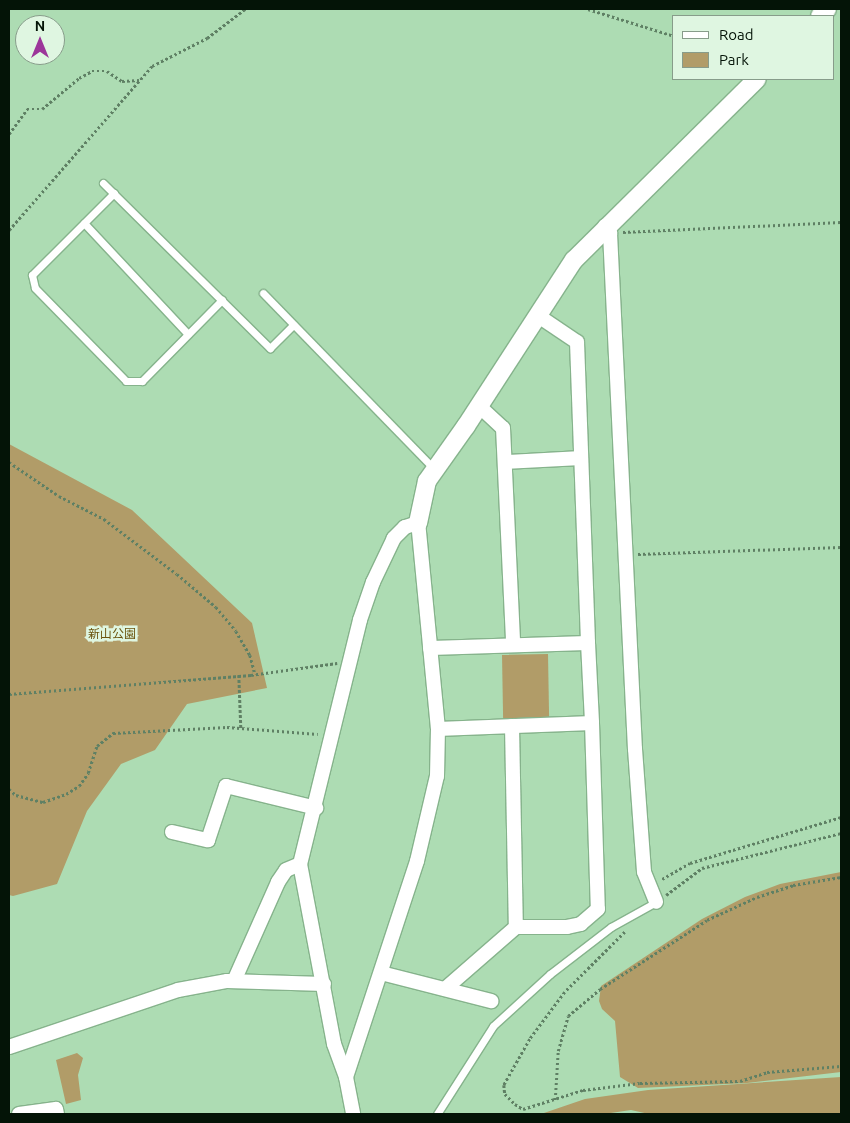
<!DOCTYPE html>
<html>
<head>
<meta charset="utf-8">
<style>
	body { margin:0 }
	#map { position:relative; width:850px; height:1123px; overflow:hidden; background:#addcb3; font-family:Ubuntu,"Noto Sans JP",sans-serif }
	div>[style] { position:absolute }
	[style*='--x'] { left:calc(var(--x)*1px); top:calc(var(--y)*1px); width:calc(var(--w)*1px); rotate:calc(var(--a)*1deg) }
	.green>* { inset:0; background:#b19c68; transform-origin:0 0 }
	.path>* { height:2.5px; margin-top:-1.25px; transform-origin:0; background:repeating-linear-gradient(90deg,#5f8064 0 2.5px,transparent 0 5px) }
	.roads { filter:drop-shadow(1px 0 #86b38c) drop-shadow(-1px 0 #86b38c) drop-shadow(0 1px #86b38c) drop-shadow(0 -1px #86b38c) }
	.service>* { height:7px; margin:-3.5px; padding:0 3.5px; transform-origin:3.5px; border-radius:3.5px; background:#fff }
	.minor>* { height:14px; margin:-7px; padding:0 7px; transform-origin:7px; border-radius:7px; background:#fff }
	.tertiary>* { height:18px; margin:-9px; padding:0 9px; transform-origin:9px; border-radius:9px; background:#fff }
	span { translate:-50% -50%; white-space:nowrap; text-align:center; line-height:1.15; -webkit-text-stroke:5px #dff6e1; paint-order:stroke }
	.park-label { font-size:12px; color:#6b540e }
	.frame { position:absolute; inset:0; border:10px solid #041407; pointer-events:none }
	.legend { position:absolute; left:672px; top:15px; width:162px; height:65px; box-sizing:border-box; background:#dff6e1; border:1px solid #879c8a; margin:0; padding:6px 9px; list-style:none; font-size:15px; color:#041407 }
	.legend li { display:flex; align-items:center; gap:10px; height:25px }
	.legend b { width:25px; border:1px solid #879c8a }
	.north { position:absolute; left:15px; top:15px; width:50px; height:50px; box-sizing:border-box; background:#dff6e1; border:1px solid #879c8a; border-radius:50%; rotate:0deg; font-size:14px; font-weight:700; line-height:20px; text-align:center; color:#041407 }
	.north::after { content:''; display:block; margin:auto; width:18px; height:22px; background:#9c369a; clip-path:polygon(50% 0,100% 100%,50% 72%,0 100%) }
</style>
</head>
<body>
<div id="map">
	<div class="green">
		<div style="clip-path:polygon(9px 444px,132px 510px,252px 623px,267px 688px,187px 704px,155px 750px,121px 764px,87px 811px,57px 884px,13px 896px,9px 895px)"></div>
		<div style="left:548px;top:654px;width:65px;height:46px;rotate:89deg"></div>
		<div style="clip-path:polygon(841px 872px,841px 1072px,747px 1083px,638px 1088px,620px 1077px,615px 1021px,602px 1009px,599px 1001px,601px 986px,702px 919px,745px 897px,780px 884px)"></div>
		<div style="clip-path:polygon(77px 1053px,83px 1058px,78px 1075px,81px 1100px,66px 1104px,56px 1060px)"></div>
		<div style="clip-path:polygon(841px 1077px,841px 1114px,649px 1114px,631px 1110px,604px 1114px,541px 1114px,585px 1099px,648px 1090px)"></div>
	</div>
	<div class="path">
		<div style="--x:588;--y:9;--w:90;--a:17.4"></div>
		<div style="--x:9;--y:134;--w:31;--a:-54"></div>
		<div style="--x:27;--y:109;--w:15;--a:0"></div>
		<div style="--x:42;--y:109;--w:48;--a:-40"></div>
		<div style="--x:79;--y:78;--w:15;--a:-28"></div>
		<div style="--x:92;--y:71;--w:15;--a:0"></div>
		<div style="--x:107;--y:71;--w:18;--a:34"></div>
		<div style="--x:122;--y:81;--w:17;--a:-3"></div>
		<div style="--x:9;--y:230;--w:218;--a:-48.9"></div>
		<div style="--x:152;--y:66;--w:62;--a:-27"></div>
		<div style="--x:207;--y:38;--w:48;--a:-37.3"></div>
		<div style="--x:623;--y:232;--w:218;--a:-2.6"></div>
		<div style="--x:9;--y:462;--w:60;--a:34.2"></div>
		<div style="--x:59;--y:496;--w:51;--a:27.1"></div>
		<div style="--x:104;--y:519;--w:91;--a:37"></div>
		<div style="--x:177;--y:574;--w:51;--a:40.2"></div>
		<div style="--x:216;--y:607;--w:31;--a:50"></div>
		<div style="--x:236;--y:631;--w:28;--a:60"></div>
		<div style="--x:250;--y:655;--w:20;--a:75"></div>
		<div style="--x:638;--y:554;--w:203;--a:-2"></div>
		<div style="--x:239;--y:675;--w:53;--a:87.8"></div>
		<div style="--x:9;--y:694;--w:243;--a:-4.5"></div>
		<div style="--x:251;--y:675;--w:87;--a:-7.9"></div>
		<div style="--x:9;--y:789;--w:9;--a:41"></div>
		<div style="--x:16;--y:795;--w:28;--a:15"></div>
		<div style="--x:43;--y:802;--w:24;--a:-19"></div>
		<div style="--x:66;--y:794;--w:15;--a:-32"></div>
		<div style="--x:79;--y:786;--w:16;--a:-55"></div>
		<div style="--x:88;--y:773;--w:28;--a:-72"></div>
		<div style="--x:97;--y:746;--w:21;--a:-39"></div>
		<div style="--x:113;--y:733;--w:114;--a:-3"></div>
		<div style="--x:227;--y:727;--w:91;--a:4.4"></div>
		<div style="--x:662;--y:879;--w:32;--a:-30"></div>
		<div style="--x:690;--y:863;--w:158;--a:-16.9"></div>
		<div style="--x:666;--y:895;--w:45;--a:-36.9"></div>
		<div style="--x:702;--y:868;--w:143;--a:-14.1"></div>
		<div style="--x:625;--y:932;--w:85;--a:135"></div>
		<div style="--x:565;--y:992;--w:59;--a:126.7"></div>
		<div style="--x:530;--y:1039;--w:53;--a:119.5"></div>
		<div style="--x:504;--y:1085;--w:9;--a:84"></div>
		<div style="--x:505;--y:1094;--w:14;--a:45"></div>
		<div style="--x:515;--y:1104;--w:9;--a:32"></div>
		<div style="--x:523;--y:1109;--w:63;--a:-17.6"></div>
		<div style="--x:583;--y:1090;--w:57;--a:-7"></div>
		<div style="--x:640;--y:1083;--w:100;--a:-1.1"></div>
		<div style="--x:740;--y:1081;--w:28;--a:-18"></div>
		<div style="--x:767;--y:1072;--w:74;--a:-4.6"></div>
		<div style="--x:555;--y:1100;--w:49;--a:-86.5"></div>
		<div style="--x:558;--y:1051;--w:36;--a:-74"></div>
		<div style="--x:568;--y:1016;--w:42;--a:-40.2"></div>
		<div style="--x:600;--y:989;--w:127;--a:-32.8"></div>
		<div style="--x:707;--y:920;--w:55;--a:-24.7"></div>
		<div style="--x:757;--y:897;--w:38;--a:-18"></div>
		<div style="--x:793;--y:885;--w:49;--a:-9.5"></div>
	</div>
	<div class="roads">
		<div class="service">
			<div style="--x:103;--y:183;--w:235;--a:44.7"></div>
			<div style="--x:270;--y:348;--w:33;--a:-45"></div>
			<div style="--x:114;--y:193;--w:116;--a:135"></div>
			<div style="--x:32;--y:275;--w:13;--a:77"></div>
			<div style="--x:35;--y:288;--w:130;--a:45.6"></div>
			<div style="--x:126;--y:381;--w:16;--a:0"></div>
			<div style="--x:142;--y:381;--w:114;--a:-45.4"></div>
			<div style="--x:84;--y:223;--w:152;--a:46.9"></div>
			<div style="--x:263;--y:293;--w:245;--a:45.8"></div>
			<div style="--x:437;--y:1114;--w:104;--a:-57.5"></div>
			<div style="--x:493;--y:1026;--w:77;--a:-42.4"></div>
			<div style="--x:550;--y:974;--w:77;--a:-37.6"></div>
			<div style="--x:611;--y:927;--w:51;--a:-29.1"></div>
		</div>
		<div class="minor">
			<div style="--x:605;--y:226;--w:9;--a:54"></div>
			<div style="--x:610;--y:233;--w:517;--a:87.23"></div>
			<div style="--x:635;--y:749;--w:123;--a:85.8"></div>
			<div style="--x:644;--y:872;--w:32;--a:68"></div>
			<div style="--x:537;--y:315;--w:48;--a:34"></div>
			<div style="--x:577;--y:342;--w:301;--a:87.9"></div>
			<div style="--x:478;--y:405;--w:34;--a:43"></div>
			<div style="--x:503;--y:428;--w:216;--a:87.3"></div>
			<div style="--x:506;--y:462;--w:73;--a:-3.1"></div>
			<div style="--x:430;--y:648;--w:158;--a:-1.8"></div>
			<div style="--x:588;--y:643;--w:80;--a:87.1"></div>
			<div style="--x:592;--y:723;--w:186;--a:88.2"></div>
			<div style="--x:598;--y:909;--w:23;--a:139"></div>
			<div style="--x:581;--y:924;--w:14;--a:168"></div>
			<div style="--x:567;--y:927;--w:51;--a:180"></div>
			<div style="--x:516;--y:927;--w:94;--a:138.9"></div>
			<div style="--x:512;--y:726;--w:201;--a:88.9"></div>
			<div style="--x:438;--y:729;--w:154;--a:-2.2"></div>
			<div style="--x:172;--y:832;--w:37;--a:13"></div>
			<div style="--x:208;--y:840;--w:57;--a:-71.6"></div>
			<div style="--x:226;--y:786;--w:93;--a:13.7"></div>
			<div style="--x:381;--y:973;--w:114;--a:14.3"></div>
			<div style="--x:234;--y:981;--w:108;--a:-66"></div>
			<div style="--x:278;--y:882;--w:14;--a:-56"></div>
			<div style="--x:286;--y:870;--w:15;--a:-23"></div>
			<div style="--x:9;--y:1047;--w:178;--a:-18.6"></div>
			<div style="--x:178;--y:990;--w:50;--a:-10.4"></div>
			<div style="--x:227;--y:981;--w:97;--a:1.8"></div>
			<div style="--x:346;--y:1077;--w:227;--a:-71.8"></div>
			<div style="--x:417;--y:861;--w:87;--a:-76.8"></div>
			<div style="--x:437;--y:776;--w:47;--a:-88.8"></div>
			<div style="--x:438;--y:729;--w:207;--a:-95.5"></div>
			<div style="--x:418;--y:523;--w:14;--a:163"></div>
			<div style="--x:405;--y:527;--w:16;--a:135"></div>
			<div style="--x:394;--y:538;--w:49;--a:115.5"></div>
			<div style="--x:373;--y:582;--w:40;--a:108.9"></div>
			<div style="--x:360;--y:620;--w:251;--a:103.8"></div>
			<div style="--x:300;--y:864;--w:183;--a:79.3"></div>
			<div style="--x:334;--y:1044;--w:35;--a:70"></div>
			<div style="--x:346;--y:1077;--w:38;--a:79"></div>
			<div style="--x:19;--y:1114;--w:37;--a:-8"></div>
			<div style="--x:56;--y:1109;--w:5;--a:79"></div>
		</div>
		<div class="tertiary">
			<div style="--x:820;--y:16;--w:10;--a:-45"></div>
			<div style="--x:418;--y:523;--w:43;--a:-77.9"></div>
			<div style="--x:427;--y:481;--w:67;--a:-54.7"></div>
			<div style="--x:466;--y:426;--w:198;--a:-57"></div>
			<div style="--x:574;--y:260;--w:257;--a:-44.7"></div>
		</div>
	</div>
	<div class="park-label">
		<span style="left:112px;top:634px">新山公園</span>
	</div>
	<div class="frame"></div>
	<ul class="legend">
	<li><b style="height:6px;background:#fff"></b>Road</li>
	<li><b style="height:14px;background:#b19c68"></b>Park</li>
	</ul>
	<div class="north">N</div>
</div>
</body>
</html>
